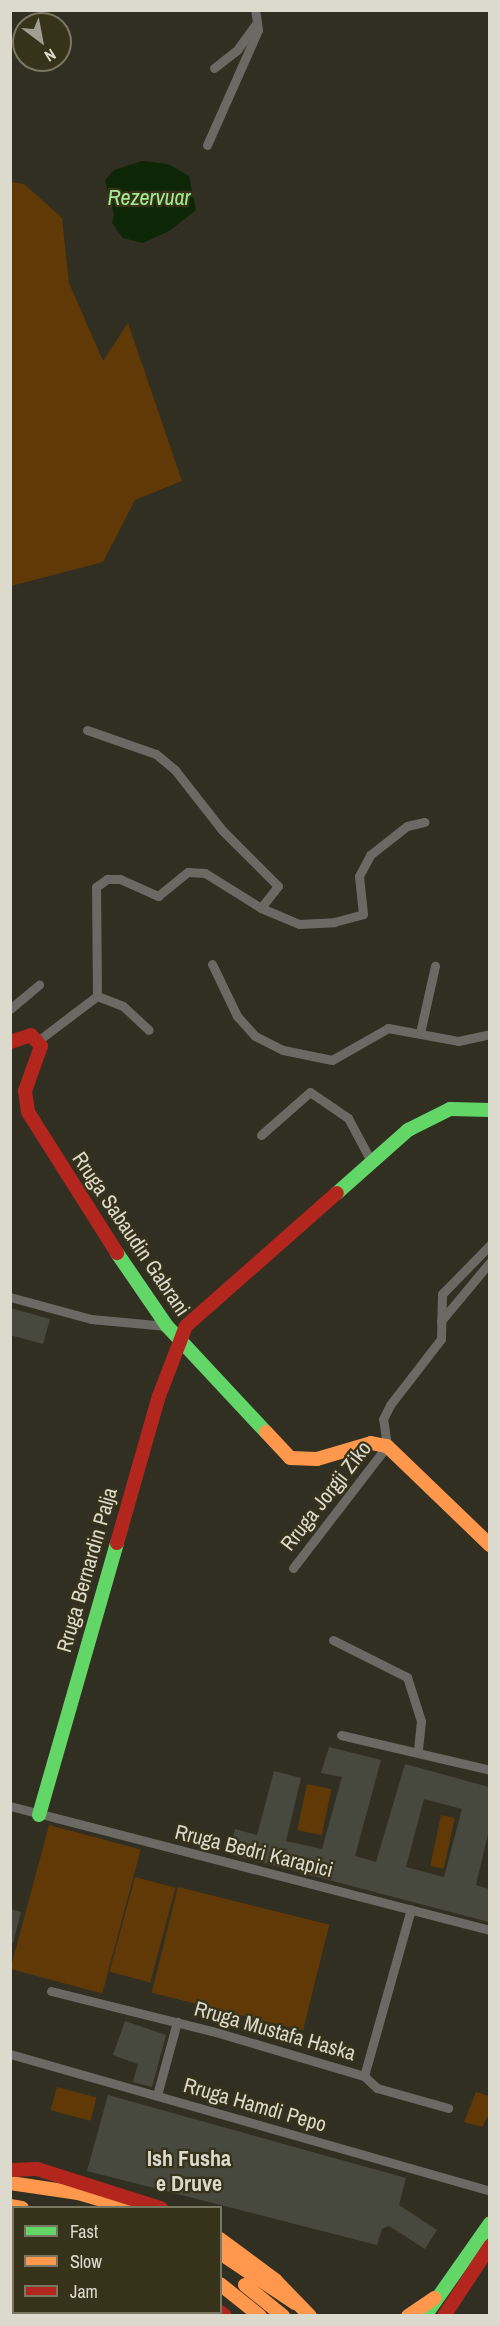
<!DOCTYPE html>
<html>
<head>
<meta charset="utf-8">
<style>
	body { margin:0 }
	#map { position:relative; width:500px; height:2326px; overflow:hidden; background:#312f21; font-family:"Archivo Narrow",sans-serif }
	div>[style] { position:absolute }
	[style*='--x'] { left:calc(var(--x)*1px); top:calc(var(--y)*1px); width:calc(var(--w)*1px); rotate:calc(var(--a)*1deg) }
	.green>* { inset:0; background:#613907; transform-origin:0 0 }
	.water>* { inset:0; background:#0d2606 }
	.building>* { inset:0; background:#48493e }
	.street>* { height:9px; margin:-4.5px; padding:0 4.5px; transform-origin:4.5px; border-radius:4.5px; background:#6b6964 }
	.fast>* { height:14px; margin:-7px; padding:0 7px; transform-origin:7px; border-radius:7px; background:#63d668 }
	.slow>* { height:14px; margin:-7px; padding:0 7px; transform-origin:7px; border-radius:7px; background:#ff974d }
	.jam>* { height:14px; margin:-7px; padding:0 7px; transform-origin:7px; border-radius:7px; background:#b3261e }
	span { translate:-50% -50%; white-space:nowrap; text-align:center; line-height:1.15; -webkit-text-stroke:4.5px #37331b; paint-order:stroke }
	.street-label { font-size:21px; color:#dcdacc }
	.water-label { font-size:22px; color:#a1ec90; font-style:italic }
	.neighbourhood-label { font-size:22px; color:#dcdacc; font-weight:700 }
	.frame { position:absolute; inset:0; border:12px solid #dcdacc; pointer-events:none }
	.legend { position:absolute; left:12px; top:2206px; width:210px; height:108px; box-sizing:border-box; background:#37331b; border:2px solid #797662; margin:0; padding:8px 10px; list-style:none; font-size:18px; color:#dcdacc }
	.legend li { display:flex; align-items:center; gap:12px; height:30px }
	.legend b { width:30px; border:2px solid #797662 }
	.north { position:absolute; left:12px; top:12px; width:60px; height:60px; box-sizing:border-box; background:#37331b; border:2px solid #797662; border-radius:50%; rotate:148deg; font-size:16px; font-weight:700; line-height:24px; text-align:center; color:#dcdacc }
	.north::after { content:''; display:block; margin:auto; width:21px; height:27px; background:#a09e90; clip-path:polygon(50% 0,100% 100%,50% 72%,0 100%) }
</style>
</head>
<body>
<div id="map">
	<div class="green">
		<div style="clip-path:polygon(11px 182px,24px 184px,62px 218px,69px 283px,103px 361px,128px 323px,182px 481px,135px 500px,103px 562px,11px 586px)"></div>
		<div style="left:307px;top:1784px;width:25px;height:47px;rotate:12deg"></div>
		<div style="left:441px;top:1815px;width:14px;height:52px;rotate:12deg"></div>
		<div style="left:49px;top:1825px;width:95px;height:149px;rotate:15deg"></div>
		<div style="left:135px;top:1877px;width:42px;height:98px;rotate:15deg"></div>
		<div style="left:178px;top:1887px;width:156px;height:109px;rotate:14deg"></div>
		<div style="left:57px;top:2087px;width:41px;height:24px;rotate:15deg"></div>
		<div style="clip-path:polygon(476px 2092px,489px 2096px,489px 2114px,482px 2127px,464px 2122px)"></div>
	</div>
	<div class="water">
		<div style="clip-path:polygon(142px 161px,168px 164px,189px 176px,196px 210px,169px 231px,143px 243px,123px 238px,112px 223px,114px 215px,105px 180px,114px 170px)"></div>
	</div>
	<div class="building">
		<div style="clip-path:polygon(10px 1308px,50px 1319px,43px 1344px,10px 1335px)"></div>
		<div style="clip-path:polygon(evenodd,329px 1747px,381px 1760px,355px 1856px,376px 1862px,405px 1764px,489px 1787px,489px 1830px,476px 1885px,489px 1889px,489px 1922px,229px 1854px,235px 1829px,257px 1835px,274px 1771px,301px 1778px,286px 1841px,322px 1849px,342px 1777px,321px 1773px,329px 1747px,424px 1799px,462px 1809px,444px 1877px,406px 1867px,424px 1799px)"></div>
		<div style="clip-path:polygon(10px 1909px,21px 1912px,13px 1943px,10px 1943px)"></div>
		<div style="clip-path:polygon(125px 2021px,166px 2035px,152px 2087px,133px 2082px,138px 2064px,113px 2055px)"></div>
		<div style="clip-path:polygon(108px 2095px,406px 2178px,399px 2205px,437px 2230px,425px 2249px,389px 2226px,382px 2229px,377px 2245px,87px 2171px)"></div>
	</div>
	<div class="street">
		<div style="--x:214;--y:68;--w:29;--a:-38"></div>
		<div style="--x:237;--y:50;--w:34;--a:-54"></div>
		<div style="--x:257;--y:22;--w:12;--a:-99"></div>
		<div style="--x:207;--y:145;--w:126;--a:-66.1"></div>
		<div style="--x:258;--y:30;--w:8;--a:-97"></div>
		<div style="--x:87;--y:730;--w:73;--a:19.2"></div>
		<div style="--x:156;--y:754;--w:25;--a:40"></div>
		<div style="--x:175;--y:770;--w:76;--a:51.9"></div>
		<div style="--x:222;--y:830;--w:79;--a:45"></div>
		<div style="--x:278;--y:886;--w:28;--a:128"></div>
		<div style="--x:212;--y:964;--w:58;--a:64.3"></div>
		<div style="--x:237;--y:1016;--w:27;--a:48"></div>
		<div style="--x:255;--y:1036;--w:31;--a:27"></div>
		<div style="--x:283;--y:1050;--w:50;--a:11.5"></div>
		<div style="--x:332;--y:1060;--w:64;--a:-29.7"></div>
		<div style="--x:388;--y:1028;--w:71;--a:10.5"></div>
		<div style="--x:458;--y:1041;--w:33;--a:-12"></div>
		<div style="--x:97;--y:996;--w:109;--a:-90.5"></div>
		<div style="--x:96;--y:887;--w:14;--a:-36"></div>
		<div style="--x:107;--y:879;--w:13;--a:0"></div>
		<div style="--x:120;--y:879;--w:42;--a:24.1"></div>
		<div style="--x:158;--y:896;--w:38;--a:-39"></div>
		<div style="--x:188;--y:872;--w:17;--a:3"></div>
		<div style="--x:205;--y:873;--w:66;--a:32"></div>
		<div style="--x:261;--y:908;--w:41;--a:22.8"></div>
		<div style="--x:299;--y:924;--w:35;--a:-3"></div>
		<div style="--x:334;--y:922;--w:30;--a:-15"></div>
		<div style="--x:363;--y:914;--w:38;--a:-96"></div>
		<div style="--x:359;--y:876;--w:24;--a:-62"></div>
		<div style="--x:370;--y:855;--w:47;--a:-38.1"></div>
		<div style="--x:407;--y:826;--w:18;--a:-13"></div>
		<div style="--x:97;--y:996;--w:28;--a:21"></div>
		<div style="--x:123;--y:1006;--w:35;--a:43"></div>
		<div style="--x:10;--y:1009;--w:38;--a:-40"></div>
		<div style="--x:420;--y:1033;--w:69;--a:-77.4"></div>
		<div style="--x:39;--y:1040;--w:73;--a:-37.2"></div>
		<div style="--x:261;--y:1135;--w:65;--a:-41.3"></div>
		<div style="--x:310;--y:1092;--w:46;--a:34.4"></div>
		<div style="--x:348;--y:1118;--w:49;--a:61.9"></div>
		<div style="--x:10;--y:1297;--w:84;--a:15.2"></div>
		<div style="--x:91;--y:1319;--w:76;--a:5.3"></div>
		<div style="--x:441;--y:1321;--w:77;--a:-50.3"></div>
		<div style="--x:293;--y:1568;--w:154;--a:-52.4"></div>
		<div style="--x:387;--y:1446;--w:27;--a:-98"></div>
		<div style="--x:383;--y:1419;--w:16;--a:-63"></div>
		<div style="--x:390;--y:1405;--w:83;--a:-52.3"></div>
		<div style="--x:441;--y:1339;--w:45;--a:-88.7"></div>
		<div style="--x:442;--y:1294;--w:69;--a:-45.6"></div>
		<div style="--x:333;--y:1640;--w:83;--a:26.6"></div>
		<div style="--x:407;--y:1677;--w:46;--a:72.3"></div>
		<div style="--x:421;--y:1721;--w:31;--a:96"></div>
		<div style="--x:341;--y:1735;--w:153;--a:13.2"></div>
		<div style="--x:10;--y:1806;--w:496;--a:14.5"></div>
		<div style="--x:51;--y:1991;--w:166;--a:14"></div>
		<div style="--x:212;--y:2031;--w:159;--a:16.5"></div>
		<div style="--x:364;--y:2076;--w:18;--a:43"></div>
		<div style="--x:377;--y:2088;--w:74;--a:15.7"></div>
		<div style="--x:10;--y:2054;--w:499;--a:15.9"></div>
		<div style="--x:364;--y:2076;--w:173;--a:-74.3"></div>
		<div style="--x:157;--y:2095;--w:76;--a:-74.7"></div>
		<div style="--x:10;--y:2262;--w:4;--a:14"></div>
		<div style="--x:10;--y:2309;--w:4;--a:0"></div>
		<div style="--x:32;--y:2312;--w:7;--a:34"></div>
		<div style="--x:129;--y:2316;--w:6;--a:-45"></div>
	</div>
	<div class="fast">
		<div style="--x:337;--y:1193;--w:95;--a:-41.6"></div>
		<div style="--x:408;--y:1130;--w:47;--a:-26.6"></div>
		<div style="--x:450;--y:1109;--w:40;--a:1.4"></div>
		<div style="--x:117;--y:1253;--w:88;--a:55.6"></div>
		<div style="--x:167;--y:1326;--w:145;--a:47"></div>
		<div style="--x:39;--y:1815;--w:283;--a:-74"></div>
		<div style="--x:10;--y:2226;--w:4;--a:0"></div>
		<div style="--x:425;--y:2316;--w:113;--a:-55"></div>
	</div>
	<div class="slow">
		<div style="--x:266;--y:1432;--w:35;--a:47"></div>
		<div style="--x:290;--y:1458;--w:27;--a:2"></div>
		<div style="--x:317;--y:1459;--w:56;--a:-16.5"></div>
		<div style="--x:371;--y:1443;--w:16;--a:11"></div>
		<div style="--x:387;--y:1446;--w:143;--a:43.9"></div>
		<div style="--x:10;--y:2183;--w:69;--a:8.4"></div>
		<div style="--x:78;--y:2193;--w:54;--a:16.1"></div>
		<div style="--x:10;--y:2206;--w:12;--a:9"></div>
		<div style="--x:220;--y:2239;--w:69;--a:36.7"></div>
		<div style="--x:275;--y:2280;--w:50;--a:45.8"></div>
		<div style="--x:220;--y:2253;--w:90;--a:33.7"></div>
		<div style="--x:220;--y:2284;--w:51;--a:38.7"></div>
		<div style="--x:245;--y:2285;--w:49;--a:39.2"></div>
		<div style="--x:408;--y:2316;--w:32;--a:-34"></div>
	</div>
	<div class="jam">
		<div style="--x:10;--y:1042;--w:22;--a:-18"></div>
		<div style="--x:31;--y:1035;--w:15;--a:48"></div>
		<div style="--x:41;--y:1046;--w:48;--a:109.6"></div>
		<div style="--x:25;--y:1091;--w:21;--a:82"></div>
		<div style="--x:28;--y:1112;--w:167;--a:57.7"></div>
		<div style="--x:117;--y:1543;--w:153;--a:-74.1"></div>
		<div style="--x:159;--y:1396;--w:75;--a:-68.9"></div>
		<div style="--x:186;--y:1326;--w:201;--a:-41.4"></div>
		<div style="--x:10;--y:2170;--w:27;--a:-2"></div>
		<div style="--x:37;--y:2169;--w:130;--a:17.5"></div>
		<div style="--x:220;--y:2312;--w:6;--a:39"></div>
		<div style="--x:444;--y:2316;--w:84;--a:-56.7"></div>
	</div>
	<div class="street-label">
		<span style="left:131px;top:1234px;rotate:56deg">Rruga Sabaudin Gabrani</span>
		<span style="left:326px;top:1496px;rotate:-52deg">Rruga Jorgji Ziko</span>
		<span style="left:87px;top:1570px;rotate:-74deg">Rruga Bernardin Palja</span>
		<span style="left:254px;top:1851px;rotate:14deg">Rruga Bedri Karapici</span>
		<span style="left:275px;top:2031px;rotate:16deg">Rruga Mustafa Haska</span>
		<span style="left:255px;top:2105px;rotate:16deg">Rruga Hamdi Pepo</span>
	</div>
	<div class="water-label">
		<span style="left:149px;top:198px">Rezervuar</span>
	</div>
	<div class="neighbourhood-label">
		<span style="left:189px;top:2171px">Ish Fusha<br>e Druve</span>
	</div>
	<div class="frame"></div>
	<ul class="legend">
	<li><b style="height:8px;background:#63d668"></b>Fast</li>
	<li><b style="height:8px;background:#ff974d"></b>Slow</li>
	<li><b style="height:8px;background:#b3261e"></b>Jam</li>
	</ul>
	<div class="north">N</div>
</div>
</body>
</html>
